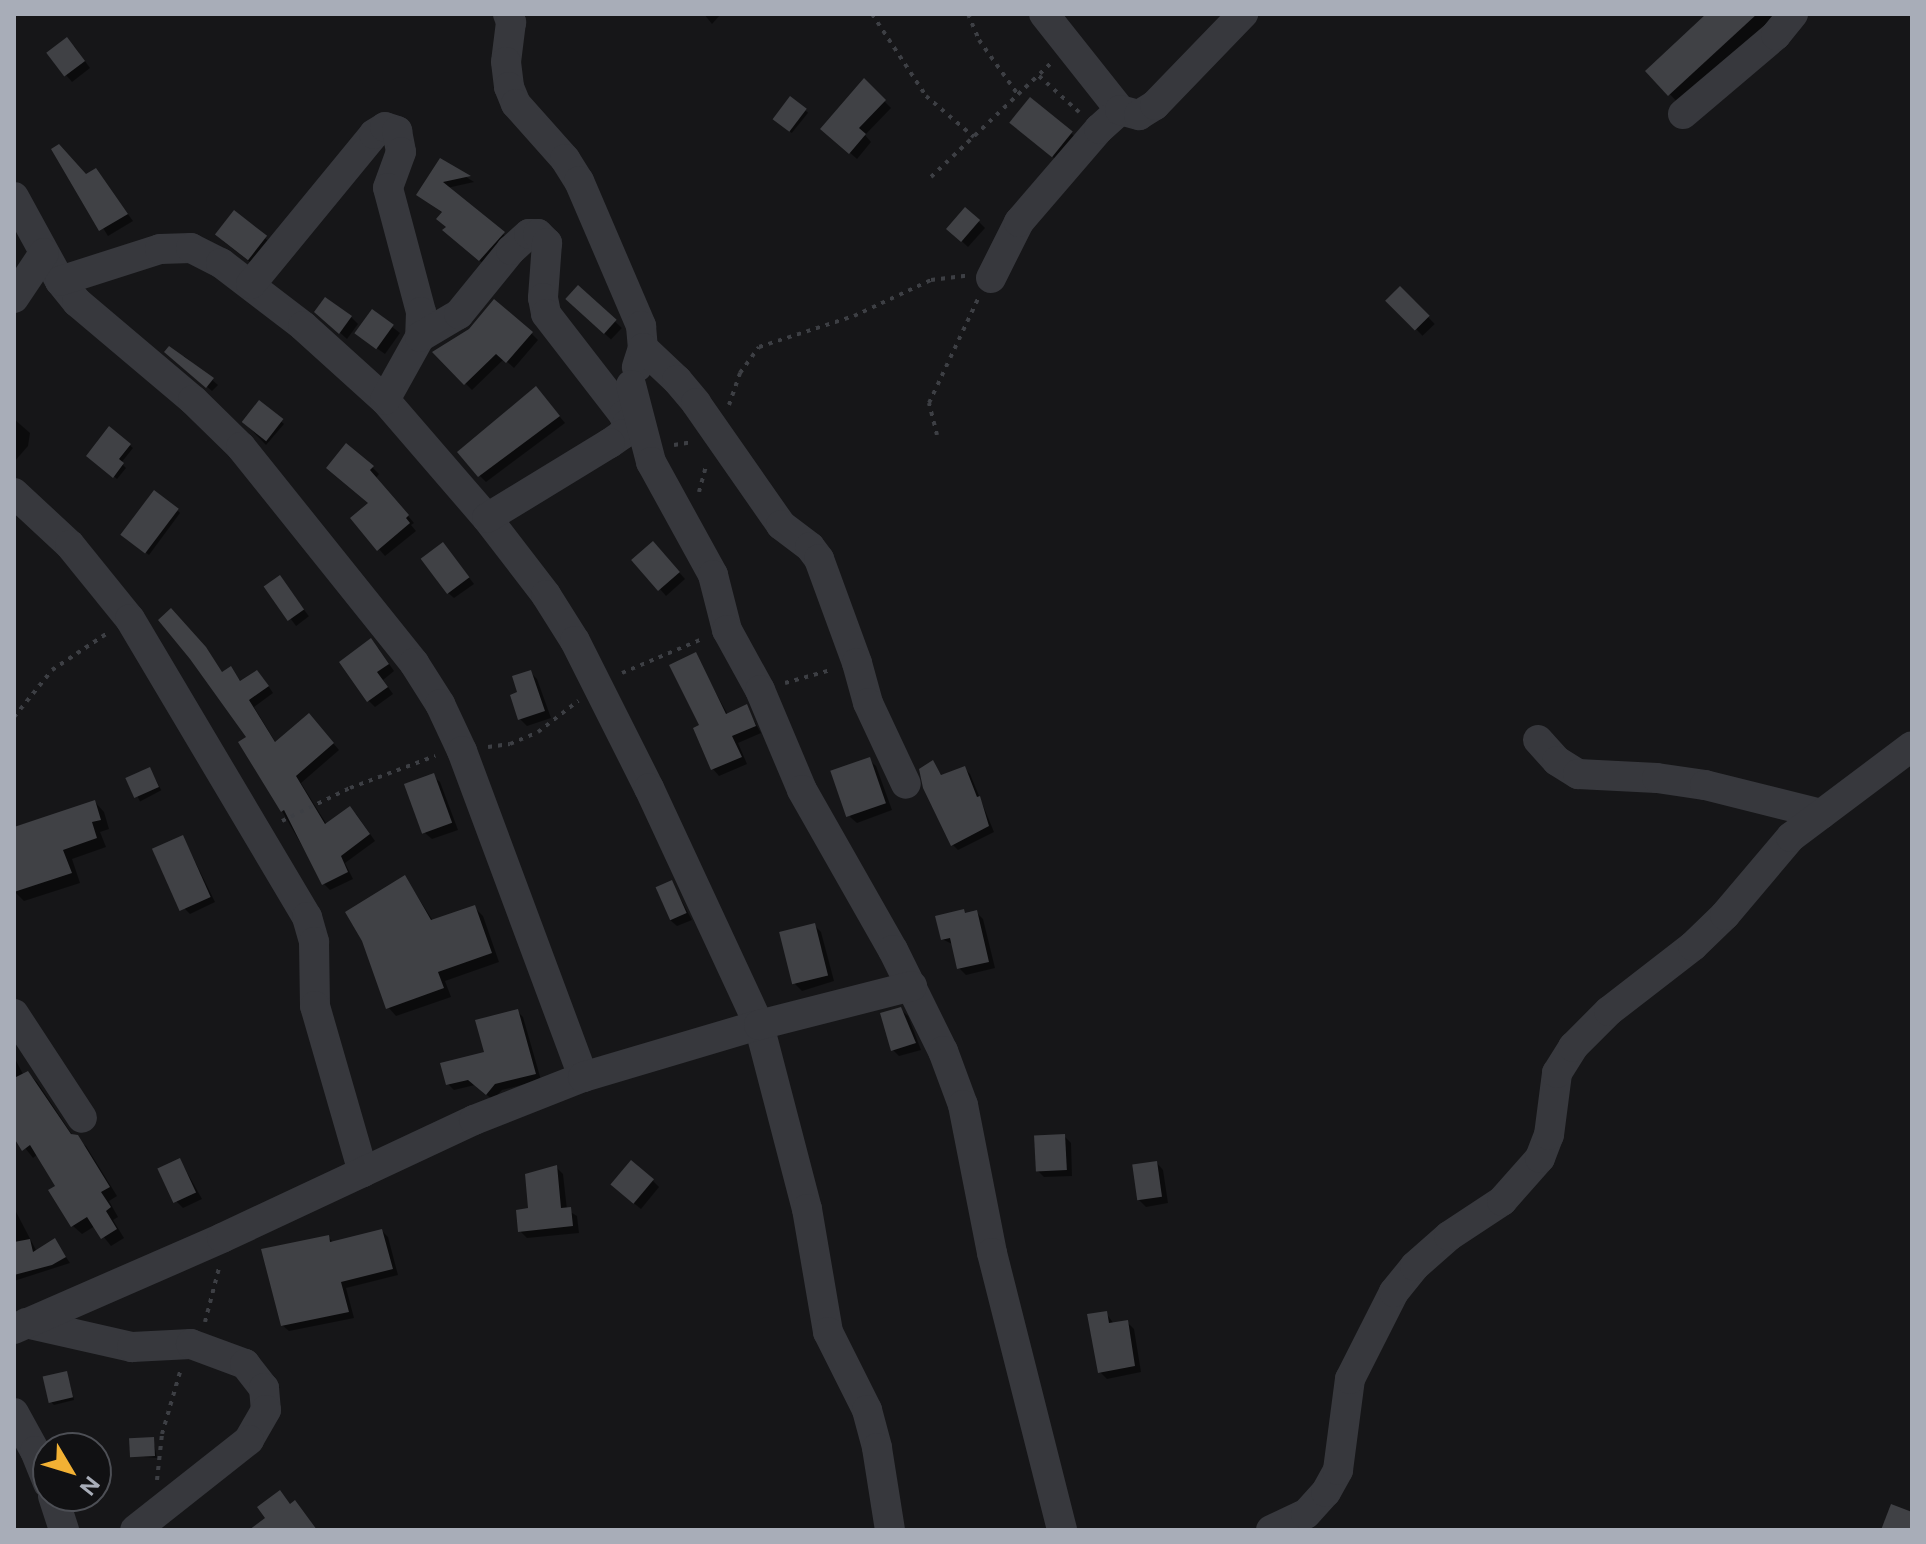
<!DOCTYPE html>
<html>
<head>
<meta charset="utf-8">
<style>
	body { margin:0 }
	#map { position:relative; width:1926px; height:1544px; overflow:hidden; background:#161618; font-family:Figtree,sans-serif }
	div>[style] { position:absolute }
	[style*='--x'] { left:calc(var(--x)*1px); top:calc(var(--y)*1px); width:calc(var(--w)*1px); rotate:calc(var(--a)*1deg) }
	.shadow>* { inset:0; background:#0007; transform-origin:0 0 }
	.building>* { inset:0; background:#404145; transform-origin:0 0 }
	.path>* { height:4px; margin-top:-2px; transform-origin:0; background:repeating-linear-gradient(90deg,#3d3f44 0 4px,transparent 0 10px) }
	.minor>* { height:30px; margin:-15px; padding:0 15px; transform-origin:15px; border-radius:15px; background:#37383d }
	span { translate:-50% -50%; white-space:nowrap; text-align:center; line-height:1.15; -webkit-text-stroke:8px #111113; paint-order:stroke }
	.frame { position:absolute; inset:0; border:16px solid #a8adb8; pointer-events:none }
	.north { position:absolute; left:32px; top:1432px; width:80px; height:80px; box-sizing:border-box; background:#111113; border:2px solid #4d4f55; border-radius:50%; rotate:128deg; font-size:22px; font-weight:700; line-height:32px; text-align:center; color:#a8adb8 }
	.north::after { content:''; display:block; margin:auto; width:28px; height:36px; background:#f2b134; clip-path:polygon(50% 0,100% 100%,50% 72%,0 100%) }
</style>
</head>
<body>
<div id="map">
	<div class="shadow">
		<div style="clip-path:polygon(704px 14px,721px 14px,712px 24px)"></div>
		<div style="clip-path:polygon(1709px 14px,1787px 14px,1680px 105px,1648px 71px)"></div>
		<div style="clip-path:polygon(74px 46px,90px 68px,72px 82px,66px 75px)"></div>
		<div style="clip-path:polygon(864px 81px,891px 108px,865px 135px,871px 142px,857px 159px,830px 135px)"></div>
		<div style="left:791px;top:99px;width:22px;height:26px;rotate:39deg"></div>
		<div style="clip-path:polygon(1019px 129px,1071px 133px,1078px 140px,1059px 162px)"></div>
		<div style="clip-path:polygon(54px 150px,86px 177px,96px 171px,133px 221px,108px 236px)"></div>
		<div style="clip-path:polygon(441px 161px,474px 182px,447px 188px,509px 239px,486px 266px,451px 236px,444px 214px,418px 195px)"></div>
		<div style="clip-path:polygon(234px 213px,272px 244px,255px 266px,223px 241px)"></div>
		<div style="clip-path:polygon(978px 221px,985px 228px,968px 247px,949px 229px)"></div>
		<div style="left:578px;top:287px;width:60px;height:16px;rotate:43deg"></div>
		<div style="left:1400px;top:288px;width:50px;height:17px;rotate:46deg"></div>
		<div style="clip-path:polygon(317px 312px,351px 317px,358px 324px,347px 339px)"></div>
		<div style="clip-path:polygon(373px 312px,400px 333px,385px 354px,365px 340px)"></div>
		<div style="clip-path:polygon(531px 333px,538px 340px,514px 368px,504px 359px,472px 390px,435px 353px)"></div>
		<div style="clip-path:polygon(184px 356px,218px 385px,212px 391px,172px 357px,182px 360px)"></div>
		<div style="clip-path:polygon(542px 395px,565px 423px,486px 482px,479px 475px)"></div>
		<div style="clip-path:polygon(259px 403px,284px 424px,266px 445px,244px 422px)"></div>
		<div style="clip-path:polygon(14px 419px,30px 433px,28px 446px,14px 462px)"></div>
		<div style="clip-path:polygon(110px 429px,133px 448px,121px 463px,126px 468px,117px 479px,88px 455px)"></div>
		<div style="clip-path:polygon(372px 467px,379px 474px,376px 478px,414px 523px,411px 525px,416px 531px,385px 556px,353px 519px,370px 503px,336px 475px)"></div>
		<div style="clip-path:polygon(178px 511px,180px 513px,149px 555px,126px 538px)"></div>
		<div style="clip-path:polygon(443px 544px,474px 584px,454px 598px,447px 592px)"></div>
		<div style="clip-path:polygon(659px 550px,685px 579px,666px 596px,660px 589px)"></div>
		<div style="left:280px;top:578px;width:48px;height:16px;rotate:53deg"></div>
		<div style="clip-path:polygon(378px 648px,394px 671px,383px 680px,393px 694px,375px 707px,368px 700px)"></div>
		<div style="clip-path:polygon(695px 655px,728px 715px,746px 707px,761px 733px,738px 743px,747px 764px,719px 776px,713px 769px,696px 729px,702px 726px)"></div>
		<div style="clip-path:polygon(230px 669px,242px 683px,263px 678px,273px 693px,254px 707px,276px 743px,315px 722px,339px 750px,301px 783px,327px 825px,356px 814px,375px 841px,345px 863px,353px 879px,330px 890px,324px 884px,282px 811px,248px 737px,223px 674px)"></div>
		<div style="clip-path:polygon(530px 672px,537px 679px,551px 718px,527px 726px,520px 719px,512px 696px,520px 694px)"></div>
		<div style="clip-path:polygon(869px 760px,876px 766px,892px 810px,857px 823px,850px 817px)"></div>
		<div style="clip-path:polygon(932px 763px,943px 777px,964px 768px,970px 774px,994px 832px,958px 850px,953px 845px)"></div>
		<div style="left:150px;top:769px;width:24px;height:24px;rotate:62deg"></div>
		<div style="clip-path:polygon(433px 776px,440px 782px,458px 830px,432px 839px,425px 833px)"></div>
		<div style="clip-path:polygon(95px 802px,104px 812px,109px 829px,100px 832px,106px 847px,72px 859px,80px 883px,24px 901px,14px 891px,14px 827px)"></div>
		<div style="clip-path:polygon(183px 837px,215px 902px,190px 914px,185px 909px)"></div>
		<div style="clip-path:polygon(405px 877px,433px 921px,474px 907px,483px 916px,499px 962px,445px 981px,451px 997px,396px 1016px,388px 1007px)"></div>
		<div style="clip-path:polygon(672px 883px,692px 920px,677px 926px,670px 920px)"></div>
		<div style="clip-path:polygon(976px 912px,983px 919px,995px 968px,966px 975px,959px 968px,954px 945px,942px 939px,967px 915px)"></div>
		<div style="clip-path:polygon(814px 925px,821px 932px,834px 981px,802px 991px,795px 984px)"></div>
		<div style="clip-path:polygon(901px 1010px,908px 1016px,921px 1050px,899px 1056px,893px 1050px)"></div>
		<div style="clip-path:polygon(517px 1011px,523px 1017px,541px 1080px,502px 1090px,493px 1100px,475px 1085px,454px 1090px,448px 1084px,486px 1053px)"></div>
		<div style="clip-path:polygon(14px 1057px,24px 1076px,28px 1073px,37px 1082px,73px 1136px,86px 1146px,117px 1196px,109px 1201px,118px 1217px,113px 1220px,124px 1238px,111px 1246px,95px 1226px,82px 1234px,73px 1226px,58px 1187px,38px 1154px,33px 1158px,14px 1134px)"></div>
		<div style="clip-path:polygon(1064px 1136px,1071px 1143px,1072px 1176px,1044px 1177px,1037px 1170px)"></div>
		<div style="clip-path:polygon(180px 1160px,202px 1199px,183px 1208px,177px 1202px)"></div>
		<div style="clip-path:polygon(1157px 1163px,1163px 1170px,1168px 1203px,1146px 1207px,1139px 1200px)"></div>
		<div style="clip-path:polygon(557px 1168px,563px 1174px,567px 1210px,577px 1216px,579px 1233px,527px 1238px,520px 1231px)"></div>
		<div style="clip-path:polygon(652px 1180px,659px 1187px,641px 1209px,620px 1192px)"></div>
		<div style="clip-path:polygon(14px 1208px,37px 1252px,55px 1241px,70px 1263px,14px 1281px)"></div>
		<div style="clip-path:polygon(382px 1231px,388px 1237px,398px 1275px,346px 1288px,354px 1318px,289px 1331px,282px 1325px,328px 1237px,334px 1243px)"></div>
		<div style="clip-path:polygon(1106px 1313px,1114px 1324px,1127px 1322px,1134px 1329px,1141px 1372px,1107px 1379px,1100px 1372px)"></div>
		<div style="clip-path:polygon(67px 1373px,74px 1400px,54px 1405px,51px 1402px)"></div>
		<div style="clip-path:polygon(153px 1439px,157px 1458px,131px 1456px)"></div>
	</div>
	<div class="building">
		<div style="clip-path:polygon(1706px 14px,1757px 14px,1668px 96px,1645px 71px)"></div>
		<div style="left:67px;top:37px;width:30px;height:26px;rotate:53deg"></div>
		<div style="clip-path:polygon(864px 78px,886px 100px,859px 128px,866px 134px,849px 154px,820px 129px)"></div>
		<div style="left:790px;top:96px;width:21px;height:29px;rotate:37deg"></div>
		<div style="left:1030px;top:97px;width:55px;height:33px;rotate:39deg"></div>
		<div style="clip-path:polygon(59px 144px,86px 174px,96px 168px,128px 214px,99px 231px,51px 149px)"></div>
		<div style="clip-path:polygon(440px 158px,471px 176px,443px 182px,505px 232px,479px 261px,442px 230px,446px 227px,436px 219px,442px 212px,416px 195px)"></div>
		<div style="left:965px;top:207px;width:20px;height:29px;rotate:41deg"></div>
		<div style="left:234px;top:210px;width:42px;height:31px;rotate:38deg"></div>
		<div style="left:578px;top:285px;width:52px;height:19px;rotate:42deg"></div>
		<div style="left:1400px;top:286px;width:42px;height:21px;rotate:45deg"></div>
		<div style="clip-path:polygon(325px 297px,352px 316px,339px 334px,314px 312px)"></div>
		<div style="clip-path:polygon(494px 299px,533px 332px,506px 363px,496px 354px,464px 385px,432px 352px,469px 329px)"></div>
		<div style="left:372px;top:309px;width:27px;height:30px;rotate:36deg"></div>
		<div style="clip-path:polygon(169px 346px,214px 378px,206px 388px,164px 352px)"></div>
		<div style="clip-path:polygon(536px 386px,560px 416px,478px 477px,457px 452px)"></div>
		<div style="left:259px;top:400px;width:31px;height:28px;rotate:38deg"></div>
		<div style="clip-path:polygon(109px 426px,131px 444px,119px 459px,124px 463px,113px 478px,86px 456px)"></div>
		<div style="clip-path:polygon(346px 443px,374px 466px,370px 470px,409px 515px,406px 518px,410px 523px,377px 551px,350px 518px,368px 503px,326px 468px)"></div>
		<div style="left:154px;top:490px;width:31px;height:56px;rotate:37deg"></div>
		<div style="left:653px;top:541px;width:41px;height:29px;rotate:49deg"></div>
		<div style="left:443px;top:542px;width:44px;height:28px;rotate:53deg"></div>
		<div style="left:280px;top:575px;width:42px;height:20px;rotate:55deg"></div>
		<div style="clip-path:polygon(171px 608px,206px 647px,222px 672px,231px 666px,240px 681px,257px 670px,269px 686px,249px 700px,275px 742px,309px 713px,334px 743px,296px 776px,325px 824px,350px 806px,370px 834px,341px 856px,348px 872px,322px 885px,284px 810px,281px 812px,238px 742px,246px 737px,190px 659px,158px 620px)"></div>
		<div style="clip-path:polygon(371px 638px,389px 664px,377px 672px,388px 687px,367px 702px,339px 662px)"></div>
		<div style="clip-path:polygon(696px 652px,726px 714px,747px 704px,756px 726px,732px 736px,742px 757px,711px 770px,693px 728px,699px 725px,669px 665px)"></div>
		<div style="clip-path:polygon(531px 670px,545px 711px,518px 720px,510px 695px,517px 692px,512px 676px)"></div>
		<div style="left:870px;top:757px;width:49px;height:42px;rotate:71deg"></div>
		<div style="clip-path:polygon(933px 760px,941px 775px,965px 766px,977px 797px,980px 796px,989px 826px,951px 846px,923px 788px,919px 769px)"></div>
		<div style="left:150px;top:767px;width:22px;height:27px;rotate:66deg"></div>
		<div style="left:434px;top:773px;width:53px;height:32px;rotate:70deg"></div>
		<div style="clip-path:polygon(95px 800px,101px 820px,92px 822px,97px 838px,63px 850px,72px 873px,14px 892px,14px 827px)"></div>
		<div style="left:183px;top:835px;width:68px;height:34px;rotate:66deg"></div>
		<div style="clip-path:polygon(405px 875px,431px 920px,475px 905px,492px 953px,438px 972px,444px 988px,386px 1009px,362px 941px,345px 912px)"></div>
		<div style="left:672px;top:880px;width:36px;height:18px;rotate:66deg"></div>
		<div style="clip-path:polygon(964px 909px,965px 913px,977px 910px,989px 962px,957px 969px,950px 938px,941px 940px,935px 916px)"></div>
		<div style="left:815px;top:923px;width:54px;height:37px;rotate:76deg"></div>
		<div style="clip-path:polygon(901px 1007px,916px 1043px,891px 1051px,880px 1013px)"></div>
		<div style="clip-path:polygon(518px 1009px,536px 1074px,495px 1084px,486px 1095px,468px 1080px,446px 1085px,440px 1063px,484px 1052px,475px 1020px)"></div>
		<div style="clip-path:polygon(28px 1071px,71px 1134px,78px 1135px,110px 1187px,101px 1192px,111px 1207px,106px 1211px,117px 1229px,101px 1239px,87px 1217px,71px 1227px,48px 1190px,55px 1186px,30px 1145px,22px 1151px,14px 1138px,14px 1078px)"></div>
		<div style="left:1065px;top:1134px;width:36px;height:31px;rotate:87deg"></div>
		<div style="left:180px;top:1158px;width:38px;height:25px;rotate:65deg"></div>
		<div style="left:631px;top:1160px;width:30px;height:32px;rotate:40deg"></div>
		<div style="left:1157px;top:1161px;width:36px;height:25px;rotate:82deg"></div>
		<div style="clip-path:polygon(557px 1165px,561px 1208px,571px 1207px,573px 1226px,518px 1232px,516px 1210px,528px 1208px,525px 1174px)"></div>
		<div style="clip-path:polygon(382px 1229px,393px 1269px,341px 1282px,349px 1312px,281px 1326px,261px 1249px,329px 1235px,330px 1242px)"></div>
		<div style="clip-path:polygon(55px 1238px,66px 1257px,52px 1265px,14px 1275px,14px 1242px,30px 1239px,33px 1252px)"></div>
		<div style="clip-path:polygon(1107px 1311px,1109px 1323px,1128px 1320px,1135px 1366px,1098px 1373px,1087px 1314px)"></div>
		<div style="left:67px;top:1371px;width:27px;height:25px;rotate:77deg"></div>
		<div style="left:154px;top:1437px;width:19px;height:25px;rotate:87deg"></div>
		<div style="clip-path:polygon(280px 1490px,290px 1504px,295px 1500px,317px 1530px,249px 1530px,265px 1518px,257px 1507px)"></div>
		<div style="clip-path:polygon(1891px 1504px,1912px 1512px,1912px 1530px,1881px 1530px)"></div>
	</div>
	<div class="path">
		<div style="--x:872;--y:14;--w:98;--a:56.6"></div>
		<div style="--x:926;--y:96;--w:63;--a:40.5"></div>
		<div style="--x:968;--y:14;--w:28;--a:67"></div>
		<div style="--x:979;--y:40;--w:69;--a:54.5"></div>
		<div style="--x:1039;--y:76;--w:54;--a:42"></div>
		<div style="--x:931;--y:177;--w:166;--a:-43.5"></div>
		<div style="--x:729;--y:405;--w:34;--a:-71"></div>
		<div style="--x:740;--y:373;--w:32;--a:-54"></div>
		<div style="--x:759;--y:347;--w:100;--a:-18.1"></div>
		<div style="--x:854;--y:316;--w:85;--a:-25.1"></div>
		<div style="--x:931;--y:280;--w:35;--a:-7"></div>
		<div style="--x:937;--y:435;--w:33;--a:-104"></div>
		<div style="--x:929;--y:403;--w:115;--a:-64.8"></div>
		<div style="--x:674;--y:445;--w:19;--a:-9"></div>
		<div style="--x:699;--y:492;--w:27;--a:-75"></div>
		<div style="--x:622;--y:673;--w:87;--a:-23"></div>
		<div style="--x:785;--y:683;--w:48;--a:-15.8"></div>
		<div style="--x:14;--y:717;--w:60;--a:-51"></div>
		<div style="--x:52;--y:670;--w:69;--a:-33.7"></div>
		<div style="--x:488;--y:747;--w:22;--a:-8"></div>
		<div style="--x:510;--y:744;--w:30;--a:-23"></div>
		<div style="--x:538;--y:732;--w:51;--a:-37.8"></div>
		<div style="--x:282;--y:821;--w:76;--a:-25.9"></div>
		<div style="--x:350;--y:788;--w:91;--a:-20.6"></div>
		<div style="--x:205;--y:1322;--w:56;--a:-75.5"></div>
		<div style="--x:157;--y:1480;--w:46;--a:-83.8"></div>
		<div style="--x:162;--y:1434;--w:65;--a:-73.8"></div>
	</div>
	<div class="minor">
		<div style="--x:508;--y:14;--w:9;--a:69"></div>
		<div style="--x:511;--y:22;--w:40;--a:97.1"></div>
		<div style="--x:506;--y:62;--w:25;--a:83"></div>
		<div style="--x:509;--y:87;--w:18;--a:68"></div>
		<div style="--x:516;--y:104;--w:74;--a:48.3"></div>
		<div style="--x:565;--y:159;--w:26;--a:58"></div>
		<div style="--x:579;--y:181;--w:158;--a:66.8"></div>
		<div style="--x:641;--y:326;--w:22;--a:85"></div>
		<div style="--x:643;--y:348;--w:20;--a:108"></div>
		<div style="--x:1044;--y:14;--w:122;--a:51.6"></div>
		<div style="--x:1683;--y:114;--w:122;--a:-40.3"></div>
		<div style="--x:1776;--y:35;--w:27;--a:-51"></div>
		<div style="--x:14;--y:197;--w:96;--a:61.3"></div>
		<div style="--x:60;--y:281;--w:27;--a:51"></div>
		<div style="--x:77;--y:302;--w:152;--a:40.2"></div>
		<div style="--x:193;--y:400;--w:67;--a:44.4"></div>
		<div style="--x:241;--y:447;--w:277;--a:51.3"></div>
		<div style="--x:414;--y:663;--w:49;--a:57.6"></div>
		<div style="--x:440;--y:704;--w:52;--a:64.9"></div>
		<div style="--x:462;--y:751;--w:348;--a:69.6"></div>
		<div style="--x:991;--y:278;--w:63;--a:-63.4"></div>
		<div style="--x:1019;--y:222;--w:123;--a:-49.3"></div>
		<div style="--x:1099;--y:129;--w:28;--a:-42"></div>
		<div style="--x:1120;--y:110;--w:20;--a:15"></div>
		<div style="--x:1139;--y:115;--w:19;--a:-32"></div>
		<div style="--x:1155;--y:105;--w:127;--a:-46"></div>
		<div style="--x:60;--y:281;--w:105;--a:-17.7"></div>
		<div style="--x:160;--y:249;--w:31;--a:-2"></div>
		<div style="--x:191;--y:248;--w:34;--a:27"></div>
		<div style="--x:221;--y:263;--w:103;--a:37.5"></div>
		<div style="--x:303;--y:326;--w:110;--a:42.1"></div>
		<div style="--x:385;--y:400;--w:156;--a:49.2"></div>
		<div style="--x:487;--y:518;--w:97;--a:52.5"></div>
		<div style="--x:546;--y:595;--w:54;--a:57.8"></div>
		<div style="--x:575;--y:641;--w:165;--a:63.3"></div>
		<div style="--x:649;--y:788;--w:261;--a:65.1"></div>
		<div style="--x:759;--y:1025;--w:190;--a:75.4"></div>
		<div style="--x:807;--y:1209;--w:125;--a:80.3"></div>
		<div style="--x:828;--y:1332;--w:87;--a:63.4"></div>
		<div style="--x:867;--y:1410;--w:39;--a:75"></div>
		<div style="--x:877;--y:1448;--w:83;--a:81"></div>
		<div style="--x:251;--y:284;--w:194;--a:-50.6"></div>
		<div style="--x:374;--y:134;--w:13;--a:-32"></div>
		<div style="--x:385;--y:127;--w:13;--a:18"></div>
		<div style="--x:397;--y:131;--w:21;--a:79"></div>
		<div style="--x:401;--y:152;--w:38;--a:110"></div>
		<div style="--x:388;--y:188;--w:128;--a:75.1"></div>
		<div style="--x:421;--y:312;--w:25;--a:92"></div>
		<div style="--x:420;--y:337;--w:72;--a:119.1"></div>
		<div style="--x:14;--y:298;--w:54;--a:-56.3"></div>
		<div style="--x:420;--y:337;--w:45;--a:-30.5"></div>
		<div style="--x:459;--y:314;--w:82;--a:-50.9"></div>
		<div style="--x:511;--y:250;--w:24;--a:-42"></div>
		<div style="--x:529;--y:234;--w:9;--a:0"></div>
		<div style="--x:538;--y:234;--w:13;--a:45"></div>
		<div style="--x:547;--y:243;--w:55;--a:94.2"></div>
		<div style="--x:543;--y:298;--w:16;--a:79"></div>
		<div style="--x:546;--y:314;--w:128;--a:52.3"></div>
		<div style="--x:624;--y:415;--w:9;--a:72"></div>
		<div style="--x:627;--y:424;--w:11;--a:112"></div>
		<div style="--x:623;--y:434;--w:16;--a:145"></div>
		<div style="--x:610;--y:443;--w:144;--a:148.6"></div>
		<div style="--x:643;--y:348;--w:47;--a:43.3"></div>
		<div style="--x:677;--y:380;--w:30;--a:50"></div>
		<div style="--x:696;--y:403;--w:149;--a:55.1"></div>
		<div style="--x:781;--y:525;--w:36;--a:37"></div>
		<div style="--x:810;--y:547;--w:15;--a:53"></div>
		<div style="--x:819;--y:559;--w:111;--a:69.9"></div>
		<div style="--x:857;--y:663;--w:41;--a:74.6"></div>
		<div style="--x:868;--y:703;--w:89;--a:64.9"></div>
		<div style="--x:631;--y:385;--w:80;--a:75.4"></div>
		<div style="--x:651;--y:462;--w:129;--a:61.2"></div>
		<div style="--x:713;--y:575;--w:57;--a:75.7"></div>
		<div style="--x:727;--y:630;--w:68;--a:61.2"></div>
		<div style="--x:760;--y:690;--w:108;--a:67.2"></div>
		<div style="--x:802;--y:790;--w:184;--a:60.4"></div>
		<div style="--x:893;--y:950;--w:113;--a:63.7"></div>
		<div style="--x:943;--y:1051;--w:58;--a:69.7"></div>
		<div style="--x:963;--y:1105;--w:151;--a:78.9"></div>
		<div style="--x:992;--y:1253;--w:286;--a:75.8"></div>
		<div style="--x:14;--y:493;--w:76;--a:42.9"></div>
		<div style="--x:70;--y:545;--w:95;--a:51"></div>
		<div style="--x:130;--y:619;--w:347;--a:59.3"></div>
		<div style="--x:307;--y:917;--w:26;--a:74"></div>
		<div style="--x:314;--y:942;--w:64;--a:89.1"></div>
		<div style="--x:315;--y:1006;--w:173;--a:73.9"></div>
		<div style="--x:1538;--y:740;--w:28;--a:48"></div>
		<div style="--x:1557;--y:761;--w:25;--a:32"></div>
		<div style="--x:1578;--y:774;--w:79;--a:2.9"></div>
		<div style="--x:1657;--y:778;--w:49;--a:8.3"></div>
		<div style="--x:1705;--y:785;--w:120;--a:14"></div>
		<div style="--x:14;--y:1014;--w:124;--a:56.8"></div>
		<div style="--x:26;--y:1323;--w:109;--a:12.8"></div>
		<div style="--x:132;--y:1347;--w:59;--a:-2.9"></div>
		<div style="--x:191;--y:1344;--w:58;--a:20.3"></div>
		<div style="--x:245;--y:1364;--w:31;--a:52"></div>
		<div style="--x:264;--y:1388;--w:22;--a:85"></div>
		<div style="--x:266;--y:1410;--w:34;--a:120"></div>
		<div style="--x:249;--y:1440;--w:145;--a:141.7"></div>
		<div style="--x:14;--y:1329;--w:227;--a:-23.6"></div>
		<div style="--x:222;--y:1238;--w:278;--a:-25.1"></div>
		<div style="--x:474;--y:1120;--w:117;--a:-21.5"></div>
		<div style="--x:583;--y:1077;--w:184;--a:-16.5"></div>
		<div style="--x:759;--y:1025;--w:158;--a:-14.3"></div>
		<div style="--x:14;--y:1413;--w:43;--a:61.1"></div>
		<div style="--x:35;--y:1451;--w:35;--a:68"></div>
		<div style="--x:53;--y:1496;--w:36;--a:72"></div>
		<div style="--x:1271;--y:1530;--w:38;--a:-25"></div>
		<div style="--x:1306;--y:1514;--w:30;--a:-48"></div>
		<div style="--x:1326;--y:1492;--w:25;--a:-61"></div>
		<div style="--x:1338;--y:1470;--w:92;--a:-82.5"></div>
		<div style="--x:1350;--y:1379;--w:97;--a:-63.2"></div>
		<div style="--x:1394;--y:1292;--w:33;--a:-51"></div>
		<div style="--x:1415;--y:1266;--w:45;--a:-41.4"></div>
		<div style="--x:1449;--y:1236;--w:64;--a:-33.4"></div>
		<div style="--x:1502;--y:1201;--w:57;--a:-48.5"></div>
		<div style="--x:1540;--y:1158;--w:25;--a:-69"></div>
		<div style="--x:1549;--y:1135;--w:63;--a:-82.6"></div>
		<div style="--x:1557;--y:1073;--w:31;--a:-58"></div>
		<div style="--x:1573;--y:1047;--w:51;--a:-45"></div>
		<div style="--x:1609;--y:1011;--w:106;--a:-37.7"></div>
		<div style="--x:1693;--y:946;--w:45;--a:-44.1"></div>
		<div style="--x:1725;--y:915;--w:102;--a:-49.8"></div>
		<div style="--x:1791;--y:837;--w:151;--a:-36.9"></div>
	</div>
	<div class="frame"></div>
	<div class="north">N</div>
</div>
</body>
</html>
